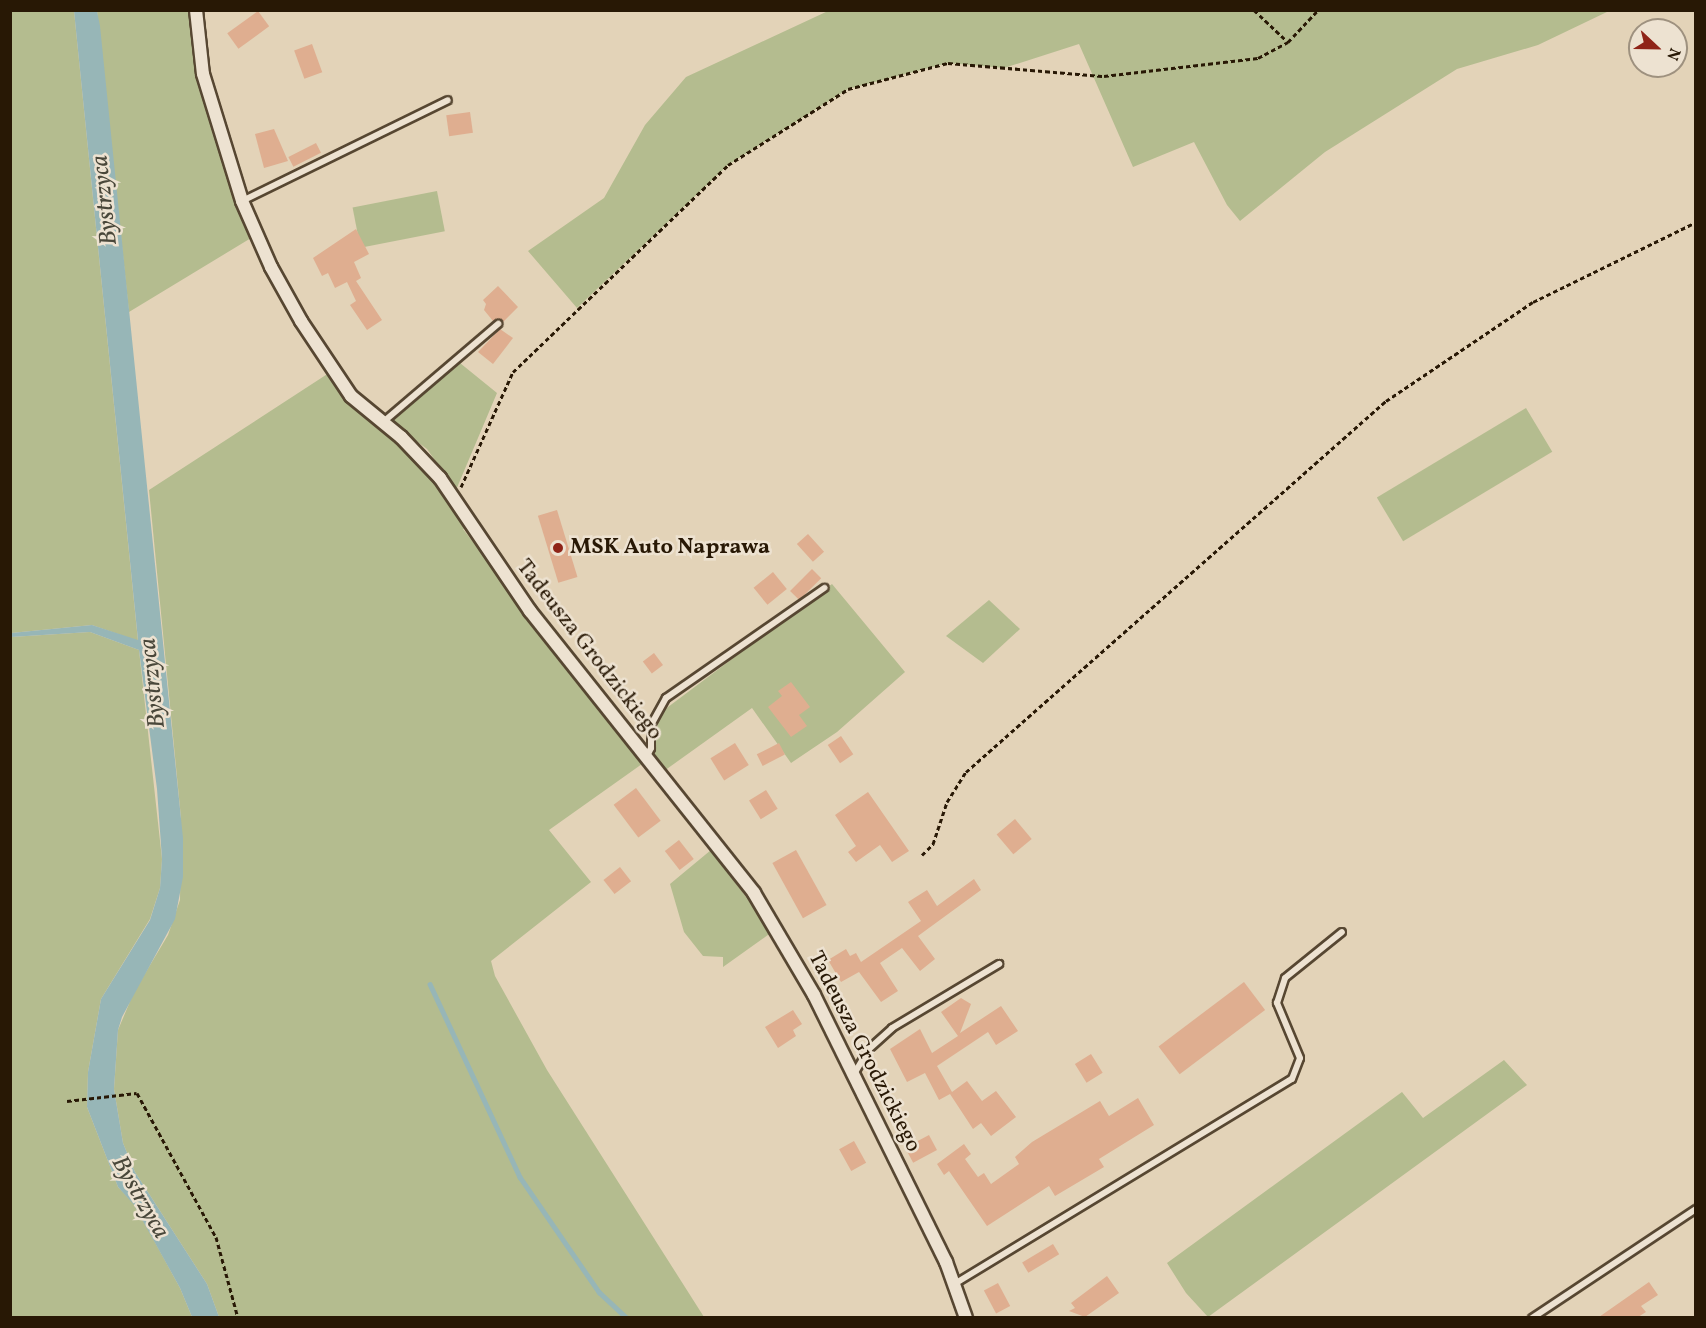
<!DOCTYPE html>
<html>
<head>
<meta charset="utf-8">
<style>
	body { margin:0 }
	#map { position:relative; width:1706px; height:1328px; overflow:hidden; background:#e3d3b8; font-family:Vollkorn,serif }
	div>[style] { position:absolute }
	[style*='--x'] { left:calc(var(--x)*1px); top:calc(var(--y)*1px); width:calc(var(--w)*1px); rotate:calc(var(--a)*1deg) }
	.green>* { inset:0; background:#b4bc8f; transform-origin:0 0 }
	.water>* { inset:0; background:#97b6b7 }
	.stream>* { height:4.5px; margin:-2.25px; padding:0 2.25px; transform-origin:2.25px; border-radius:2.25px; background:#97b6b7 }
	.building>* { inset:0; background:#dfae90; transform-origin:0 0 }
	.path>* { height:3px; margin-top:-1.5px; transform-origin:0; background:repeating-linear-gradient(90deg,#281805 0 4.5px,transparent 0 7.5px) }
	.roads { filter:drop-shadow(2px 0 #574732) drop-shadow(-2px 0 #574732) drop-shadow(0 2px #574732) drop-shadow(0 -2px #574732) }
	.lane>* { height:6px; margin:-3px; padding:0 3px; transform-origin:3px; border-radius:3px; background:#ede2d1 }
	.street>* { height:12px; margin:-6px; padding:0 6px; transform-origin:6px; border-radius:6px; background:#ede2d1 }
	.dots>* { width:16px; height:16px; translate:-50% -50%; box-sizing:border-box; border:3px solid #ede2d1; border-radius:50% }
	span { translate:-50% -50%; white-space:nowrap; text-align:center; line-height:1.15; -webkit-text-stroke:5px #ede2d1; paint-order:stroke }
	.poi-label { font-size:22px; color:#281805; font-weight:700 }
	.left { translate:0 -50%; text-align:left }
	.street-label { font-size:22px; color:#281805 }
	.water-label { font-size:24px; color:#49473a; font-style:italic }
	.frame { position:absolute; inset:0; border:12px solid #281805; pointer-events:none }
	.north { position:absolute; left:1628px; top:18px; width:60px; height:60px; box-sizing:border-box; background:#ede2d1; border:2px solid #9e917f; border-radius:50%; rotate:112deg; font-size:16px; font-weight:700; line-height:24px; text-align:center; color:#281805 }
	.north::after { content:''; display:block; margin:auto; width:21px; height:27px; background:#8f2418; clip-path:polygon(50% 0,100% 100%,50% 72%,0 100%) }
</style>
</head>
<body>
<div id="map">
	<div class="green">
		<div style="clip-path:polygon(11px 11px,74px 11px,138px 641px,92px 625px,11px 633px)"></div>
		<div style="clip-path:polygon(97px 11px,201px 11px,205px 67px,256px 235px,129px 312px)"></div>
		<div style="clip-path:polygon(828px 11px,828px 10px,1609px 11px,1538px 45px,1457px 69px,1325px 152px,1240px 221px,1227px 205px,1194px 142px,1133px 167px,1079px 44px,1004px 68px,948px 63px,848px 89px,728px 165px,577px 308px,528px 251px,604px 198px,645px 125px,686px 77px)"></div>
		<div style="left:437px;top:191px;width:41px;height:86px;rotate:79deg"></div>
		<div style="clip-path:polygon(460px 363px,497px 393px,456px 490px,427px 449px,391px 422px)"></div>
		<div style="clip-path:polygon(332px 371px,401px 437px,471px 527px,463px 529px,642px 764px,549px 830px,591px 882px,491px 961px,495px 976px,547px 1070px,704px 1317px,219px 1317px,207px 1284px,135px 1172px,123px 1143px,114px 1089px,118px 1030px,134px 992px,168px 935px,180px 900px,181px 818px,149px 490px)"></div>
		<div style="left:1526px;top:408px;width:51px;height:174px;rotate:59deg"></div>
		<div style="clip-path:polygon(832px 584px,905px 672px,837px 732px,791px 763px,752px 708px,664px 771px,651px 756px,660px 713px)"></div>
		<div style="clip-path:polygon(989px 600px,1020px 629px,983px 663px,946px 636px)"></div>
		<div style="clip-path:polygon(90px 632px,139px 650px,162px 859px,160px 888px,150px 919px,101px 999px,88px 1072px,87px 1107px,118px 1187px,134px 1204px,180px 1288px,192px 1317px,11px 1318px,11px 637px)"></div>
		<div style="clip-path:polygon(711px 850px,772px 932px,723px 967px,723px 957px,703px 956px,684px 932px,670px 884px)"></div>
		<div style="clip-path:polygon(1504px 1060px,1527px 1085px,1208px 1317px,1186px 1293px,1167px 1263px,1402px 1092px,1423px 1118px)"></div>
	</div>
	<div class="water">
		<div style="clip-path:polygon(74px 11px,97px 11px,100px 26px,183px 838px,183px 877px,175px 919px,122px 1017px,118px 1030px,114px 1089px,123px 1143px,135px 1172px,207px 1284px,219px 1317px,192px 1317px,180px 1288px,134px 1205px,118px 1187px,87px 1107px,88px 1072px,101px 999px,150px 920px,160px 888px,162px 859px,157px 789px,139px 650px,90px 632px,11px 637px,11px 633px,92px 625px,138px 640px)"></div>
	</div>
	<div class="stream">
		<div style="--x:430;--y:984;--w:213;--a:65"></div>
		<div style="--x:520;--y:1177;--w:140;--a:55.5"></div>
		<div style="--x:599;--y:1292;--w:38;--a:43"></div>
	</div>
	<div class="building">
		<div style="left:258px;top:11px;width:19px;height:38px;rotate:54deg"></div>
		<div style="left:312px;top:44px;width:30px;height:19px;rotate:70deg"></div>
		<div style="left:470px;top:112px;width:21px;height:24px;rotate:82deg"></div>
		<div style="clip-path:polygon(274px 129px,288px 161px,264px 168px,255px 134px)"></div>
		<div style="left:316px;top:143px;width:11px;height:31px;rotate:63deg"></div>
		<div style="clip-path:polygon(356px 229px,369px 254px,354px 262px,361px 278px,356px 281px,382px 320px,367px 330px,350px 305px,356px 301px,347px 282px,335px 288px,328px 273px,322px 276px,313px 258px)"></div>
		<div style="clip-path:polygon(498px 286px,518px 307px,503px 322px,493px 321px,484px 310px,486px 304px,483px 300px)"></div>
		<div style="clip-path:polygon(500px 329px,513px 338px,493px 364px,478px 352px)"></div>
		<div style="left:557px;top:510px;width:70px;height:20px;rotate:73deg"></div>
		<div style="left:808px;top:534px;width:24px;height:15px;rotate:48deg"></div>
		<div style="left:812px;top:569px;width:13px;height:31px;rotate:45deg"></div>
		<div style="left:773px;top:572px;width:22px;height:25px;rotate:51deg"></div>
		<div style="left:654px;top:653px;width:15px;height:14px;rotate:53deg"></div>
		<div style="clip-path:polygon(791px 682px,810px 707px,799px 715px,807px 726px,791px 737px,768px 707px,782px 696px,778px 691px)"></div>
		<div style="left:841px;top:736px;width:22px;height:16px;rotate:56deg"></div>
		<div style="left:735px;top:743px;width:26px;height:29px;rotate:58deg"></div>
		<div style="left:779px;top:743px;width:13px;height:25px;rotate:63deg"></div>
		<div style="left:636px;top:788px;width:41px;height:28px;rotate:53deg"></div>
		<div style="left:766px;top:790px;width:22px;height:20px;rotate:58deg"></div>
		<div style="clip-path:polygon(868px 792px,909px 851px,892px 862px,880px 845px,856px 862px,848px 852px,856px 846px,835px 815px)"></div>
		<div style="left:1015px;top:819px;width:26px;height:24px;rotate:50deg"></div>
		<div style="left:679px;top:840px;width:24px;height:18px;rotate:52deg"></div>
		<div style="left:796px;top:850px;width:63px;height:27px;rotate:61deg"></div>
		<div style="left:620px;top:867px;width:18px;height:21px;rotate:52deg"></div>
		<div style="clip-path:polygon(974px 879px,981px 890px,918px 936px,935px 959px,920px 971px,902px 948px,880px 963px,898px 991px,881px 1002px,859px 972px,841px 982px,828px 960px,846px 949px,850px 956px,856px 953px,861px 962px,921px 921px,908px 902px,927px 890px,937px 906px)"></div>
		<div style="left:1244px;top:982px;width:35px;height:107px;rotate:53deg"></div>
		<div style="clip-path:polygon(961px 998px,971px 1004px,960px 1033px,1001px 1006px,1018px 1031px,996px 1045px,988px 1032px,937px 1066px,952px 1092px,967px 1081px,982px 1101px,996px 1091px,1016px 1117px,991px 1136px,981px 1123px,973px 1129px,950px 1094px,939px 1100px,925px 1073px,907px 1082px,890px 1049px,920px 1029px,932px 1053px,958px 1036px,941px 1012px)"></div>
		<div style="clip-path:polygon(793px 1010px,802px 1024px,793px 1030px,796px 1036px,778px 1048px,765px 1027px)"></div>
		<div style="left:1091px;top:1054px;width:22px;height:19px;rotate:58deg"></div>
		<div style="clip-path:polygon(1138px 1098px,1154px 1125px,1099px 1159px,1104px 1167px,1055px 1196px,1049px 1186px,987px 1226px,949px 1171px,944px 1175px,937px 1164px,964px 1144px,971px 1154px,965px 1159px,978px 1177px,984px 1173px,991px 1184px,1019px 1164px,1015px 1157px,1032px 1142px,1100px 1101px,1109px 1116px)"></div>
		<div style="left:929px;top:1135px;width:17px;height:27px;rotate:62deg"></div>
		<div style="left:854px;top:1141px;width:25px;height:17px;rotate:61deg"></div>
		<div style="left:1053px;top:1244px;width:12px;height:36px;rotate:59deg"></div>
		<div style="clip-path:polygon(1107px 1276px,1119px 1293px,1085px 1317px,1069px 1311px,1075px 1308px,1071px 1303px)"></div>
		<div style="clip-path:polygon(1649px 1282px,1658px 1295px,1641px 1306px,1646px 1312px,1638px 1317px,1599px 1317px)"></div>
		<div style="left:998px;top:1283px;width:26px;height:16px;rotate:62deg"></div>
	</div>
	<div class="path">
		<div style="--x:1254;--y:10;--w:47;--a:43.3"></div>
		<div style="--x:461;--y:487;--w:126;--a:-65.7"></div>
		<div style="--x:513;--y:372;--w:298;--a:-43.9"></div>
		<div style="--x:728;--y:165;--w:142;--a:-32.3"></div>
		<div style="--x:848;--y:89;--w:103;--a:-14.6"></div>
		<div style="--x:948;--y:63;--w:157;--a:4.8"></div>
		<div style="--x:1104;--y:76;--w:155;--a:-6.7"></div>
		<div style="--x:1258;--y:58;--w:34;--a:-28"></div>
		<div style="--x:1288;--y:42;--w:44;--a:-46.8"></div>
		<div style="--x:922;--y:855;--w:16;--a:-45"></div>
		<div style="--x:933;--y:844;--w:44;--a:-71.6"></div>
		<div style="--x:947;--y:802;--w:36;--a:-58"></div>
		<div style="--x:966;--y:772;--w:560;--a:-41.46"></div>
		<div style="--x:1386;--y:401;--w:177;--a:-34"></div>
		<div style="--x:1533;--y:302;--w:182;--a:-26.1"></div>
		<div style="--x:67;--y:1101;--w:70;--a:-6.5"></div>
		<div style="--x:137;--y:1093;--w:164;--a:61.3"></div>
		<div style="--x:216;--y:1237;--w:84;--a:74.8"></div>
	</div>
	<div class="roads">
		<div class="lane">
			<div style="--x:242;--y:201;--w:229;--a:-26.1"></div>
			<div style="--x:382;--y:423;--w:153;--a:-40.5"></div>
			<div style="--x:646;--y:758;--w:11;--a:-63"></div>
			<div style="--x:651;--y:748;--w:23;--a:-90"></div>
			<div style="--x:651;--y:725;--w:31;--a:-61"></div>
			<div style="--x:666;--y:698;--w:193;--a:-34.8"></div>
			<div style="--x:854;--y:1074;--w:29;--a:-59"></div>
			<div style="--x:869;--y:1049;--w:31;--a:-42"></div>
			<div style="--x:892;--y:1028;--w:125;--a:-30.9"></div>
			<div style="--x:956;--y:1283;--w:393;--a:-31.3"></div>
			<div style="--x:1292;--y:1079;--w:22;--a:-69"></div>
			<div style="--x:1300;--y:1058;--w:60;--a:-112.7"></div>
			<div style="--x:1277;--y:1003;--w:26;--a:-72"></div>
			<div style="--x:1285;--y:978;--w:73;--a:-38.9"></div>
			<div style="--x:1532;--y:1318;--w:197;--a:-33.6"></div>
		</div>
		<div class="street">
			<div style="--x:196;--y:10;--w:64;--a:83.8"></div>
			<div style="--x:203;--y:74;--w:133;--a:72.9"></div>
			<div style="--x:242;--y:201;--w:72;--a:66.3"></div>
			<div style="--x:271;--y:267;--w:62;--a:60.9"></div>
			<div style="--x:301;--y:321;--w:90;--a:56.3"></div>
			<div style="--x:351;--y:396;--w:65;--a:39.4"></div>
			<div style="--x:401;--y:437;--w:57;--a:46.4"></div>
			<div style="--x:440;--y:478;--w:161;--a:55.9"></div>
			<div style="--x:530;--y:611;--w:360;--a:51.5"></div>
			<div style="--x:754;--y:893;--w:118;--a:59.5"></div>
			<div style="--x:814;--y:995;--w:298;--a:63.7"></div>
			<div style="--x:946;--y:1262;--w:59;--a:70.3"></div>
		</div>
	</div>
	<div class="dots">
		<div style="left:558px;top:548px;background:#8f2418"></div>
	</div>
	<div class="poi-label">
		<span class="left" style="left:570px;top:548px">MSK Auto Naprawa</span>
	</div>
	<div class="street-label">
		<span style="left:589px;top:650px;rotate:52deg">Tadeusza Grodzickiego</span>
		<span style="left:864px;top:1052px;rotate:63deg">Tadeusza Grodzickiego</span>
	</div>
	<div class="water-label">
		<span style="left:106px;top:200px;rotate:-96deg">Bystrzyca</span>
		<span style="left:154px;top:683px;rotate:-96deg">Bystrzyca</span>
		<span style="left:139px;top:1198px;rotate:60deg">Bystrzyca</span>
	</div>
	<div class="frame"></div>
	<div class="north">N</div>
</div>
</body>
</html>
